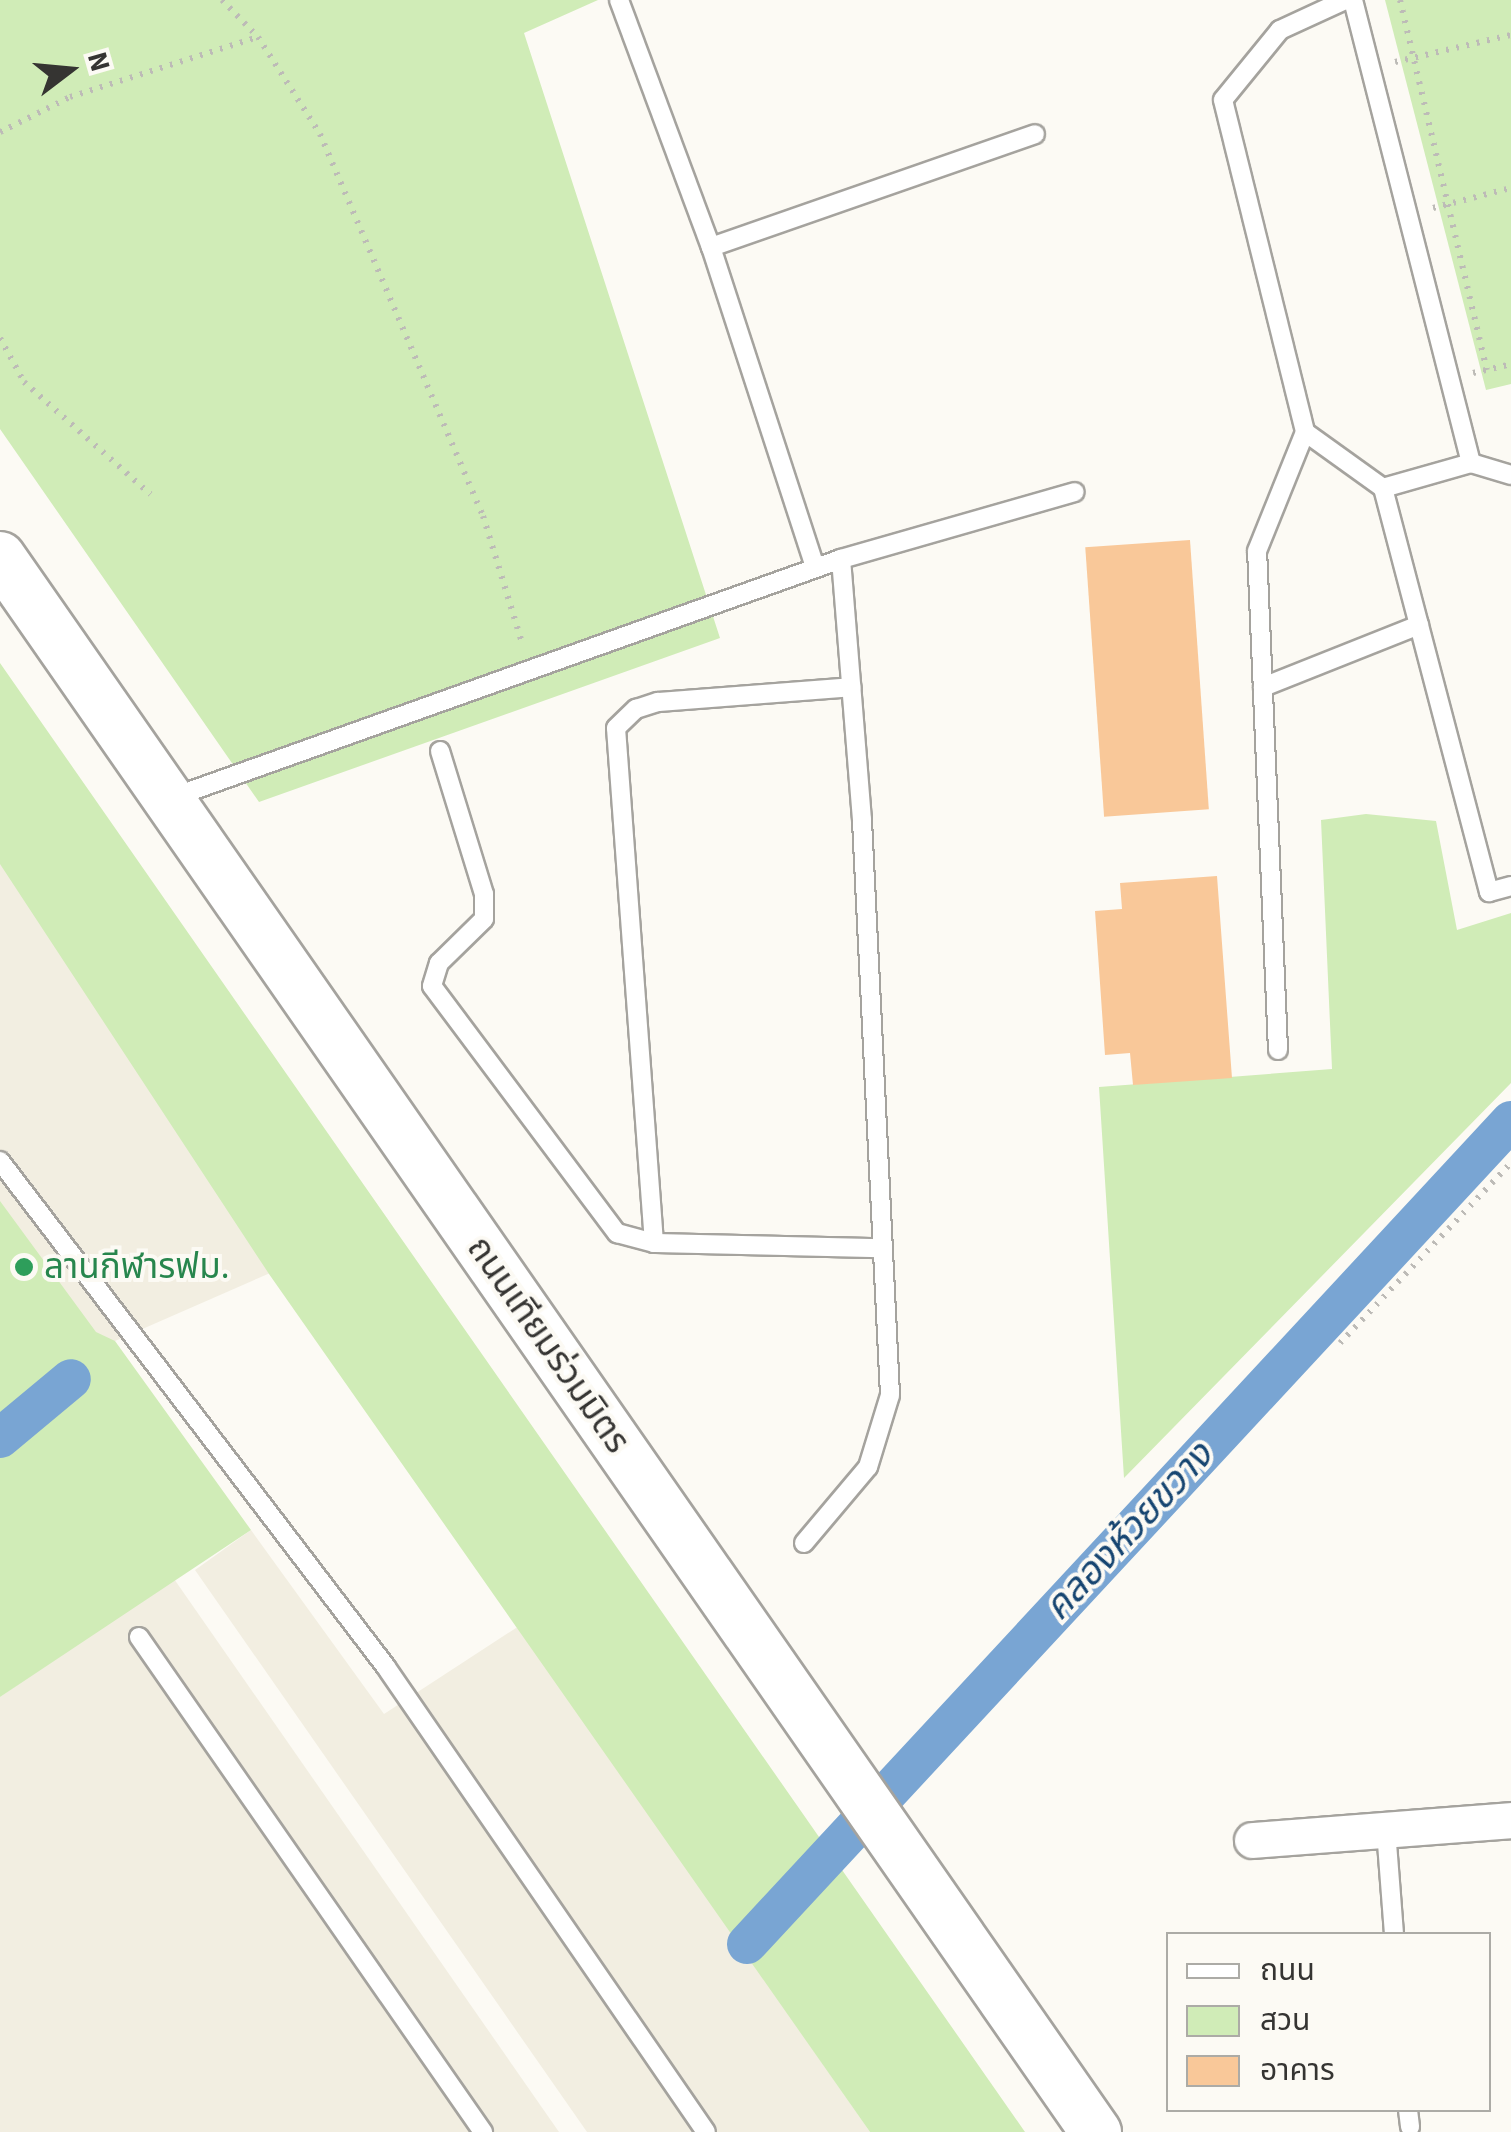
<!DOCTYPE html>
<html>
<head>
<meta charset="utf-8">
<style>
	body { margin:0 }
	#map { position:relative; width:1511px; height:2132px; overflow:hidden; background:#fcfaf4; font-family:"Source Sans 3","Noto Sans Thai",sans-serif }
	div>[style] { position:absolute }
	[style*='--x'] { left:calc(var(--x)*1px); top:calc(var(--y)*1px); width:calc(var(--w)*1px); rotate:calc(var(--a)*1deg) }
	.built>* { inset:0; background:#f2eee1 }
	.green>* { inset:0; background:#d0ecb7 }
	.canal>* { height:40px; margin:-20px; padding:0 20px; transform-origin:20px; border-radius:20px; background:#79a5d3 }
	.building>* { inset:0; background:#f9c899; transform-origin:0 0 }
	.path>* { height:6px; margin-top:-3px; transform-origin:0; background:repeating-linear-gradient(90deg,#bdbbb7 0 2.5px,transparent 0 10.5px) }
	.roads { filter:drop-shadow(2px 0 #a5a39e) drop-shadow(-2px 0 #a5a39e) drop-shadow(0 2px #a5a39e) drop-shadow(0 -2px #a5a39e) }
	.lane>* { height:18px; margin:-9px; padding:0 9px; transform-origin:9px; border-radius:9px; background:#fff }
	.street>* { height:35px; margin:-17.5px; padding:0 17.5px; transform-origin:17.5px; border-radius:17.5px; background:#fff }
	.secondary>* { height:50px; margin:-25px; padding:0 25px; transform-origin:25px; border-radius:25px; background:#fff }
	.dots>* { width:28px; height:28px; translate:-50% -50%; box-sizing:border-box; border:5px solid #fcfaf4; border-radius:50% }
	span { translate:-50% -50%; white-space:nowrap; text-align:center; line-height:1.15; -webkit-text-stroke:8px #fcfaf4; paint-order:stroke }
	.leisure-label { font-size:35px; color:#27864d }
	.left { translate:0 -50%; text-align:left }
	.street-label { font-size:35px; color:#353432 }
	.water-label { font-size:38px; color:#164571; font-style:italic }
	.legend { position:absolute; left:1166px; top:1932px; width:325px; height:180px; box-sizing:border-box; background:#fcfaf4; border:2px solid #acaba6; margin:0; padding:12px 18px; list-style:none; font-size:30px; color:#353432 }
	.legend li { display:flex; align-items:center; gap:20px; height:50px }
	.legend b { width:50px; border:2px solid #acaba6 }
	.north { position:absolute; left:20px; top:20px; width:100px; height:100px; -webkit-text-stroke:8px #fcfaf4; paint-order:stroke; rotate:74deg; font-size:28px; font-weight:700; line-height:40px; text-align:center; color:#353432 }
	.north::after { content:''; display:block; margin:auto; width:35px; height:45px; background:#353432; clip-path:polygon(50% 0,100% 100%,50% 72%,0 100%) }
</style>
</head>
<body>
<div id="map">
	<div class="built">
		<div style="clip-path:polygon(0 678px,389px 1221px,115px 1341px,0 1421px)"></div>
		<div style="clip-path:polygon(251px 1530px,384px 1714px,519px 1626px,870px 2132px,587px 2132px,195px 1570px)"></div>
		<div style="clip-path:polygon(172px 1576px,559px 2132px,0 2132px,0 1697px)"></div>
	</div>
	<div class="green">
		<div style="clip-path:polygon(0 0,598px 0,524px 33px,720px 638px,259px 802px,0 429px)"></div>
		<div style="clip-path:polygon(1385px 0,1511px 0,1511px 384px,1486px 390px)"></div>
		<div style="clip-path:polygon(0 663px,389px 1221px,1025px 2132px,870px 2132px,269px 1274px,0 864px)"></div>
		<div style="clip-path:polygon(1366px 814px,1436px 821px,1457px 930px,1511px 913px,1511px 1083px,1124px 1478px,1099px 1087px,1332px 1069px,1321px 820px)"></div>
		<div style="clip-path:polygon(0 1201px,96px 1332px,115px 1341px,251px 1530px,0 1697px)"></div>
	</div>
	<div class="canal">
		<div style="--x:0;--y:1438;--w:92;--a:-39.7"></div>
		<div style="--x:747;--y:1944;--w:1123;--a:-47.13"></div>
	</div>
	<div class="building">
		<div style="left:1190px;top:540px;width:270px;height:105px;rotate:86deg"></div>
		<div style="clip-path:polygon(1217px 876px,1232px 1078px,1133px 1085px,1130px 1053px,1105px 1055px,1095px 911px,1122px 909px,1120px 883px)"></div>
	</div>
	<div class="path">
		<div style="--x:222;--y:0;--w:52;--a:45.8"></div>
		<div style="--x:258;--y:37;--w:115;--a:57.4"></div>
		<div style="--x:320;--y:134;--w:415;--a:66.9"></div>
		<div style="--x:483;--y:516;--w:136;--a:72.9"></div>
		<div style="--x:1400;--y:0;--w:380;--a:76.8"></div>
		<div style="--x:1395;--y:62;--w:119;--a:-13.1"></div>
		<div style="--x:0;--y:132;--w:78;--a:-26.6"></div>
		<div style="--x:70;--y:97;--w:197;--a:-17.7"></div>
		<div style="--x:1433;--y:208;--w:81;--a:-14.4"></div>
		<div style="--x:0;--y:338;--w:50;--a:61.4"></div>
		<div style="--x:24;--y:382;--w:169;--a:41.6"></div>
		<div style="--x:1473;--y:373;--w:39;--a:-13"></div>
		<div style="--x:1340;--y:1343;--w:248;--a:-46.5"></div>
	</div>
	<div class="roads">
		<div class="lane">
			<div style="--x:619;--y:0;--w:264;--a:69.6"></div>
			<div style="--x:711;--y:247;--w:337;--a:72"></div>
			<div style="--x:1345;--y:0;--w:72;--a:155.2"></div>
			<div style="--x:1280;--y:30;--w:90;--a:129.2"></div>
			<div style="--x:1223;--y:100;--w:342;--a:76.1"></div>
			<div style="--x:1305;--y:432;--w:96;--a:35.7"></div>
			<div style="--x:1383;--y:488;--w:418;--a:75.3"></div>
			<div style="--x:1489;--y:892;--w:23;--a:-15"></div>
			<div style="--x:1353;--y:0;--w:478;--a:75.7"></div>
			<div style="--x:711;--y:247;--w:343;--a:-19.2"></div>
			<div style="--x:1383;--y:488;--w:91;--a:-15.9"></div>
			<div style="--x:1471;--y:463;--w:42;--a:16.7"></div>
			<div style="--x:1263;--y:687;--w:168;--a:-21.7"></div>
			<div style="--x:440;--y:751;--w:150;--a:72.9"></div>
			<div style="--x:484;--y:894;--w:25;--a:90"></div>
			<div style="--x:484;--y:919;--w:63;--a:135.6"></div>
			<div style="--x:439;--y:963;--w:24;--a:107"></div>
			<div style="--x:432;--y:986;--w:309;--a:53.2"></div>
			<div style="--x:617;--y:1233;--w:38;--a:15"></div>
			<div style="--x:654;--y:1243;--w:229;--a:1.3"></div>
			<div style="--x:171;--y:798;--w:711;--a:-19.63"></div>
			<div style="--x:841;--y:559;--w:243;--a:-16"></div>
			<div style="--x:1278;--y:1050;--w:499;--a:-92.4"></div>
			<div style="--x:1257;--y:551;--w:128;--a:-68"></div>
			<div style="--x:0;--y:1161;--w:636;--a:52.66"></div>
			<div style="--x:386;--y:1667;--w:564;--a:55.47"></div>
			<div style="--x:654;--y:1243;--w:516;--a:-94.22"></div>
			<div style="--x:616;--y:728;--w:28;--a:-44"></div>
			<div style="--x:636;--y:709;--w:23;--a:-18"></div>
			<div style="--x:658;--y:702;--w:194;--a:-4.4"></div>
			<div style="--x:804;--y:1543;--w:99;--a:-49.9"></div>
			<div style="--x:868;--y:1467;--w:75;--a:-73"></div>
			<div style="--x:890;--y:1395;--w:576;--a:-92.79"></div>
			<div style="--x:862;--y:820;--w:262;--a:-94.6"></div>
			<div style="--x:139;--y:1637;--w:603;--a:55.2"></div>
			<div style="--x:1386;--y:1830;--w:104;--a:85.6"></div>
			<div style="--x:1408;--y:2110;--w:17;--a:83"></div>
		</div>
		<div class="street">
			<div style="--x:1252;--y:1840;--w:260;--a:-4.4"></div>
		</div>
		<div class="secondary">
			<div style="--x:0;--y:557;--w:1919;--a:55.17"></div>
		</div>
	</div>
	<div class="dots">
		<div style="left:24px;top:1267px;background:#2e9e5b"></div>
	</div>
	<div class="leisure-label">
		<span class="left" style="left:44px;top:1267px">ลานกีฬารฟม.</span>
	</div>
	<div class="street-label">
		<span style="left:548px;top:1345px;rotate:55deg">ถนนเทียมร่วมมิตร</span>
	</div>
	<div class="water-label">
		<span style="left:1129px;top:1532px;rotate:-47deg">คลองห้วยขวาง</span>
	</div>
	<ul class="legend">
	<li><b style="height:12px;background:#fff"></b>ถนน</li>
	<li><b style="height:28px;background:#d0ecb7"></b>สวน</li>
	<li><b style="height:28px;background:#f9c899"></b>อาคาร</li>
	</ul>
	<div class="north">N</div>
</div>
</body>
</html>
